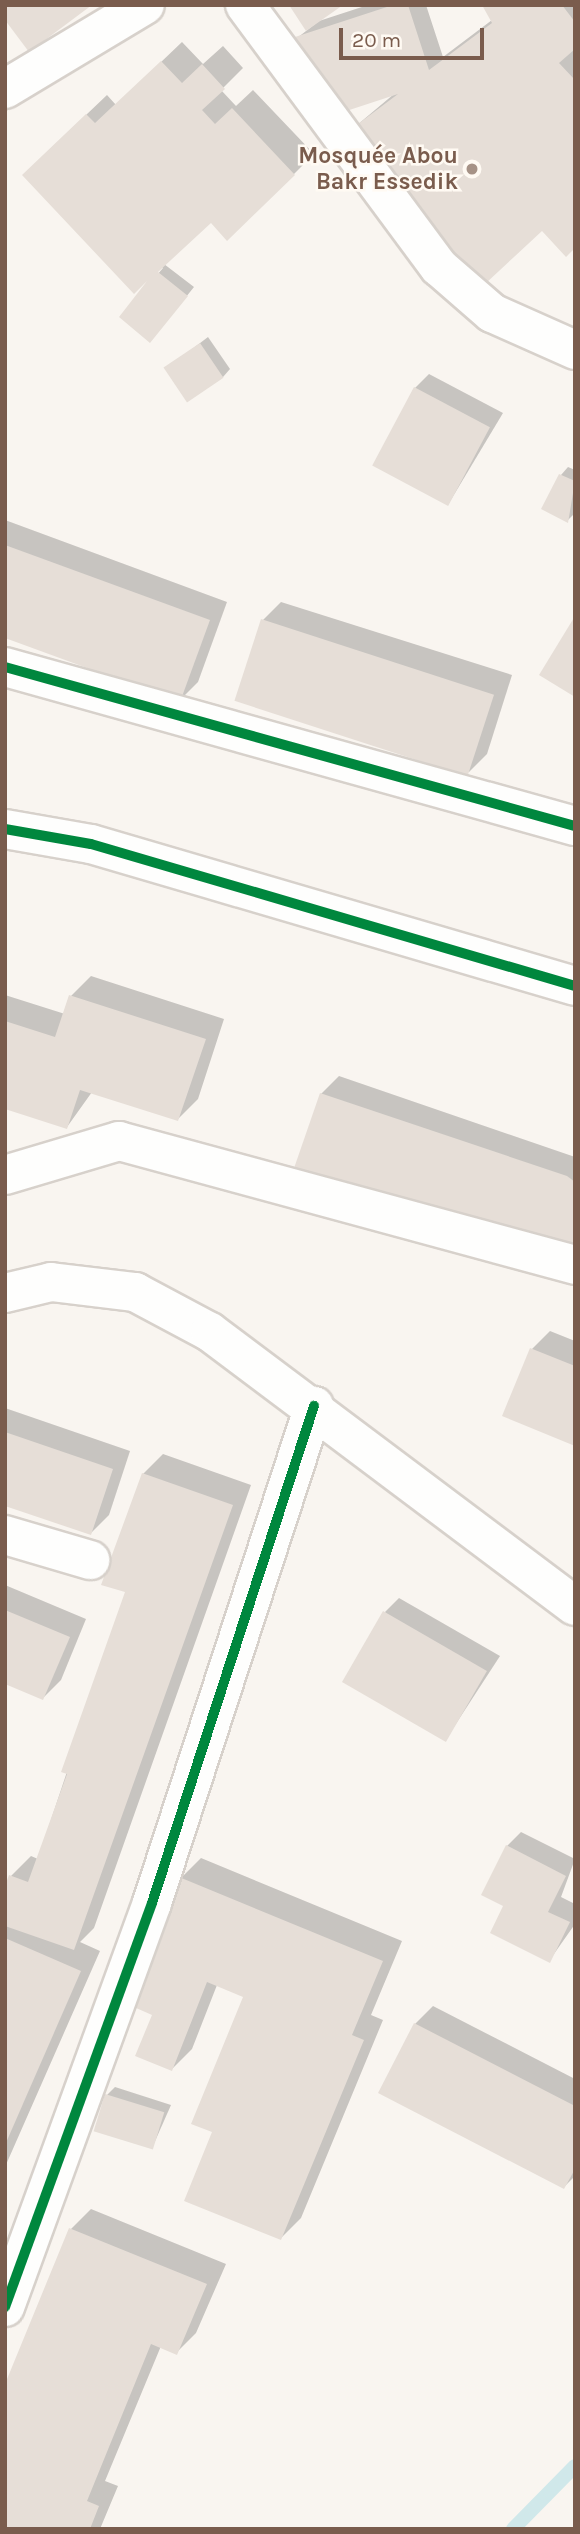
<!DOCTYPE html>
<html>
<head>
<meta charset="utf-8">
<style>
	body { margin:0 }
	#map { position:relative; width:580px; height:2534px; overflow:hidden; background:#f9f5f0; font-family:Karla,sans-serif }
	div>[style] { position:absolute }
	[style*='--x'] { left:calc(var(--x)*1px); top:calc(var(--y)*1px); width:calc(var(--w)*1px); rotate:calc(var(--a)*1deg) }
	.shadow>* { inset:0; background:#0003 }
	.stream>* { height:14px; margin:-7px; padding:0 7px; transform-origin:7px; border-radius:7px; background:#d0e8ea }
	.building>* { inset:0; background:#e6ded7; transform-origin:0 0 }
	.roads { filter:drop-shadow(2px 0 #d7d1cb) drop-shadow(-2px 0 #d7d1cb) drop-shadow(0 2px #d7d1cb) drop-shadow(0 -2px #d7d1cb) }
	.street>* { height:38px; margin:-19px; padding:0 19px; transform-origin:19px; border-radius:19px; background:#fefefd }
	.secondary>* { height:38px; margin:-19px; padding:0 19px; transform-origin:19px; border-radius:19px; background:#fefefd }
	.cycleway>* { height:10px; margin:-5px; padding:0 5px; transform-origin:5px; border-radius:5px; background:#00873e }
	.dots>* { width:19px; height:19px; translate:-50% -50%; box-sizing:border-box; border:4px solid #fffaf3; border-radius:50% }
	span { translate:-50% -50%; white-space:nowrap; text-align:center; line-height:1.15; -webkit-text-stroke:5px #fffaf3; paint-order:stroke }
	.poi-label { font-size:23px; color:#7a5c4d; font-weight:700 }
	.right { translate:-100% -50%; text-align:right }
	.frame { position:absolute; inset:0; border:7px solid #7a5c4d; pointer-events:none }
	.scale { position:absolute; left:339px; top:28px; width:145px; height:32px; box-sizing:border-box; border:4px solid #7a5c4d; border-top:0; padding-left:9px; font-size:21px; line-height:24px; white-space:nowrap; color:#7a5c4d; -webkit-text-stroke:5px #fffaf3; paint-order:stroke }
</style>
</head>
<body>
<div id="map">
	<div class="shadow">
		<div style="clip-path:polygon(368px 5px,426px 5px,443px 57px,492px 20px,484px 5px,575px 5px,575px 246px,344px 136px,394px 94px,297px 38px,319px 21px)"></div>
		<div style="clip-path:polygon(182px 42px,203px 64px,223px 46px,243px 68px,221px 90px,236px 106px,253px 90px,314px 154px,294px 174px,211px 221px,164px 264px,194px 287px,157px 333px,121px 317px,163px 268px,44px 155px,107px 95px,116px 105px)"></div>
		<div style="clip-path:polygon(208px 337px,230px 369px,223px 377px,166px 369px)"></div>
		<div style="clip-path:polygon(429px 374px,503px 413px,449px 503px,415px 388px)"></div>
		<div style="clip-path:polygon(568px 467px,575px 470px,575px 513px,568px 520px,561px 475px)"></div>
		<div style="clip-path:polygon(5px 520px,227px 602px,198px 682px,180px 700px,5px 637px)"></div>
		<div style="clip-path:polygon(281px 602px,512px 675px,487px 754px,469px 772px,263px 620px)"></div>
		<div style="clip-path:polygon(91px 976px,224px 1019px,198px 1099px,178px 1119px,92px 1092px,67px 1127px,5px 1107px,5px 995px,65px 1014px,71px 996px)"></div>
		<div style="clip-path:polygon(339px 1076px,575px 1157px,575px 1267px,321px 1094px)"></div>
		<div style="clip-path:polygon(550px 1331px,575px 1341px,575px 1444px,532px 1349px)"></div>
		<div style="clip-path:polygon(5px 1408px,130px 1451px,109px 1515px,91px 1533px,5px 1504px)"></div>
		<div style="clip-path:polygon(163px 1454px,251px 1485px,94px 1928px,80px 1942px,100px 1951px,5px 2167px,5px 1891px,11px 1876px,31px 1856px,38px 1859px,127px 1591px,143px 1474px)"></div>
		<div style="clip-path:polygon(5px 1585px,86px 1619px,61px 1680px,43px 1698px,5px 1682px)"></div>
		<div style="clip-path:polygon(399px 1598px,500px 1656px,446px 1739px,385px 1612px)"></div>
		<div style="clip-path:polygon(521px 1832px,575px 1859px,561px 1897px,575px 1904px,575px 1924px,549px 1961px,507px 1846px)"></div>
		<div style="clip-path:polygon(201px 1858px,402px 1941px,371px 2015px,383px 2020px,301px 2218px,281px 2238px,214px 2131px,245px 1996px,217px 1985px,192px 2049px,172px 2069px,155px 2014px,129px 2003px,181px 1878px)"></div>
		<div style="clip-path:polygon(433px 2006px,575px 2079px,575px 2176px,564px 2187px,415px 2024px)"></div>
		<div style="clip-path:polygon(115px 2087px,171px 2105px,152px 2148px,107px 2095px)"></div>
		<div style="clip-path:polygon(91px 2209px,226px 2264px,196px 2333px,176px 2353px,161px 2346px,105px 2481px,118px 2486px,100px 2529px,5px 2529px,5px 2388px,71px 2229px)"></div>
	</div>
	<div class="stream">
		<div style="--x:513;--y:2529;--w:88;--a:-45.5"></div>
	</div>
	<div class="building">
		<div style="clip-path:polygon(5px 5px,92px 5px,29px 52px,5px 20px)"></div>
		<div style="clip-path:polygon(289px 5px,343px 5px,306px 31px)"></div>
		<div style="clip-path:polygon(393px 5px,408px 5px,429px 70px,492px 23px,482px 5px,562px 5px,575px 22px,575px 49px,559px 63px,575px 80px,575px 248px,566px 257px,542px 231px,471px 297px,342px 136px,398px 94px,322px 119px,295px 37px)"></div>
		<div style="clip-path:polygon(161px 61px,182px 83px,202px 64px,225px 89px,202px 110px,215px 124px,232px 108px,295px 175px,227px 241px,211px 223px,158px 272px,188px 296px,150px 343px,119px 317px,147px 281px,134px 294px,22px 175px,86px 114px,95px 123px)"></div>
		<div style="left:200px;top:343px;width:42px;height:44px;rotate:56deg"></div>
		<div style="left:414px;top:387px;width:86px;height:89px;rotate:28deg"></div>
		<div style="clip-path:polygon(559px 474px,575px 481px,568px 523px,541px 509px)"></div>
		<div style="clip-path:polygon(5px 545px,210px 620px,180px 702px,5px 638px)"></div>
		<div style="clip-path:polygon(575px 616px,575px 697px,539px 675px)"></div>
		<div style="left:261px;top:619px;width:245px;height:86px;rotate:18deg"></div>
		<div style="clip-path:polygon(69px 995px,206px 1039px,178px 1121px,80px 1090px,67px 1129px,5px 1109px,5px 1021px,55px 1037px)"></div>
		<div style="clip-path:polygon(320px 1093px,567px 1176px,575px 1182px,575px 1269px,292px 1174px)"></div>
		<div style="clip-path:polygon(530px 1348px,575px 1366px,575px 1446px,502px 1416px)"></div>
		<div style="clip-path:polygon(5px 1432px,113px 1469px,91px 1535px,5px 1506px)"></div>
		<div style="clip-path:polygon(142px 1473px,233px 1505px,74px 1950px,5px 1926px,5px 1886px,9px 1875px,28px 1882px,67px 1774px,61px 1772px,125px 1592px,101px 1585px)"></div>
		<div style="clip-path:polygon(5px 1610px,70px 1637px,43px 1700px,5px 1684px)"></div>
		<div style="left:383px;top:1611px;width:120px;height:82px;rotate:30deg"></div>
		<div style="clip-path:polygon(506px 1845px,566px 1876px,548px 1912px,570px 1922px,550px 1963px,490px 1933px,503px 1906px,481px 1895px)"></div>
		<div style="clip-path:polygon(179px 1877px,383px 1961px,352px 2035px,364px 2040px,281px 2240px,184px 2201px,212px 2132px,191px 2124px,243px 1997px,207px 1982px,172px 2071px,135px 2056px,152px 2015px,127px 2004px)"></div>
		<div style="clip-path:polygon(5px 1938px,81px 1971px,5px 2145px)"></div>
		<div style="clip-path:polygon(414px 2023px,575px 2106px,575px 2169px,564px 2189px,378px 2093px)"></div>
		<div style="left:105px;top:2094px;width:62px;height:39px;rotate:17deg"></div>
		<div style="clip-path:polygon(69px 2228px,207px 2284px,177px 2355px,151px 2344px,87px 2501px,99px 2506px,90px 2529px,5px 2529px,5px 2384px)"></div>
	</div>
	<div class="roads">
		<div class="street">
			<div style="--x:245;--y:5;--w:326;--a:53.5"></div>
			<div style="--x:439;--y:267;--w:70;--a:41"></div>
			<div style="--x:492;--y:313;--w:91;--a:24"></div>
			<div style="--x:5;--y:89;--w:163;--a:-31"></div>
			<div style="--x:5;--y:667;--w:592;--a:15.59"></div>
			<div style="--x:5;--y:829;--w:87;--a:9.9"></div>
			<div style="--x:91;--y:844;--w:504;--a:16.35"></div>
			<div style="--x:5;--y:1175;--w:119;--a:-16.6"></div>
			<div style="--x:119;--y:1141;--w:473;--a:15.2"></div>
			<div style="--x:5;--y:1535;--w:89;--a:16.4"></div>
			<div style="--x:5;--y:2307;--w:430;--a:-70"></div>
			<div style="--x:152;--y:1903;--w:523;--a:-71.95"></div>
		</div>
		<div class="secondary">
			<div style="--x:5;--y:1293;--w:47;--a:-13.4"></div>
			<div style="--x:51;--y:1282;--w:85;--a:6.8"></div>
			<div style="--x:135;--y:1292;--w:85;--a:28.1"></div>
			<div style="--x:210;--y:1332;--w:456;--a:36.9"></div>
		</div>
	</div>
	<div class="cycleway">
		<div style="--x:5;--y:667;--w:592;--a:15.59"></div>
		<div style="--x:5;--y:829;--w:87;--a:9.9"></div>
		<div style="--x:91;--y:844;--w:504;--a:16.35"></div>
		<div style="--x:5;--y:2307;--w:430;--a:-70"></div>
		<div style="--x:152;--y:1903;--w:523;--a:-71.95"></div>
	</div>
	<div class="dots">
		<div style="left:472px;top:169px;background:#a69286"></div>
	</div>
	<div class="poi-label">
		<span class="right" style="left:458px;top:169px">Mosquée Abou<br>Bakr Essedik</span>
	</div>
	<div class="frame"></div>
	<div class="scale">20 m</div>
</div>
</body>
</html>
